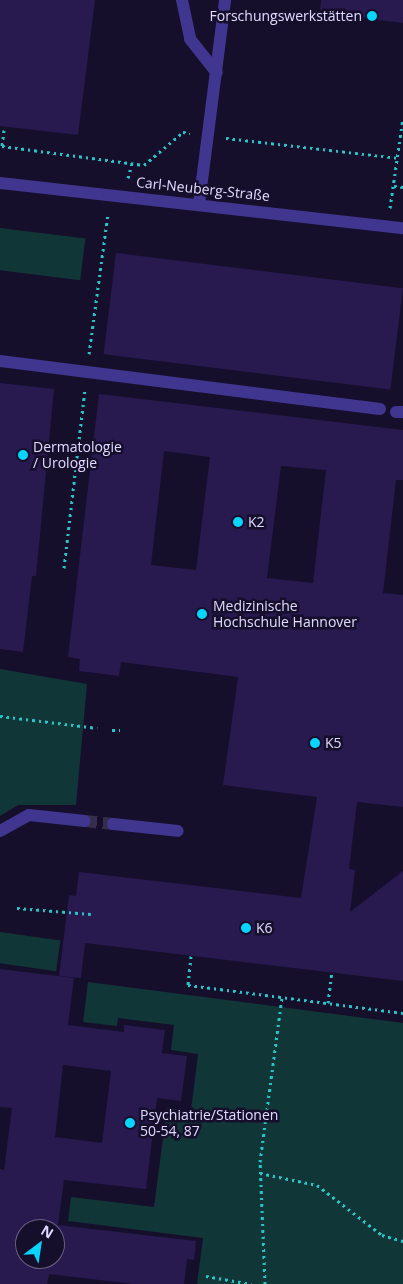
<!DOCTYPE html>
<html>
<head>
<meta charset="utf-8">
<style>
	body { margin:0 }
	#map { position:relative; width:403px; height:1284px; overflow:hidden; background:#160f2c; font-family:"Open Sans",sans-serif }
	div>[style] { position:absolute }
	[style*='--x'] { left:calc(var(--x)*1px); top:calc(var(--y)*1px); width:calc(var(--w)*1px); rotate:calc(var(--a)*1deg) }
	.green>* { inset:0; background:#113637; transform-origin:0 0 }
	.building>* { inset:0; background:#28194f; transform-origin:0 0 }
	.minor-tunnel>* { height:12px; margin-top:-6px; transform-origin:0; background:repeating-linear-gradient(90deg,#342d4c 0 12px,transparent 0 18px) }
	.path>* { height:3px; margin-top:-1.5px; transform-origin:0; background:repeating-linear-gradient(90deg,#26c6c7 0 2.5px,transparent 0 6.5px) }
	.minor>* { height:12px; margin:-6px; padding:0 6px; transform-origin:6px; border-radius:6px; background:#40368f }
	.dots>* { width:14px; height:14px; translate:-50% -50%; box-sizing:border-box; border:2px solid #160f2c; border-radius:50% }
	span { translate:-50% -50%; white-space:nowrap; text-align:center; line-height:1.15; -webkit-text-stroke:5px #160f2c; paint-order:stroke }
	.poi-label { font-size:14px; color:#e1daff }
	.right { translate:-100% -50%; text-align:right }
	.left { translate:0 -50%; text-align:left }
	.street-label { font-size:14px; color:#e1daff }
	.north { position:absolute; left:15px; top:1219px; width:50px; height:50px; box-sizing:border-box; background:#160f2c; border:1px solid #676080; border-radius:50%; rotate:31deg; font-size:14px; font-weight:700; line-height:20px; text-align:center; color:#e1daff }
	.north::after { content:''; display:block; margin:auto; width:18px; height:22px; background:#06d6ff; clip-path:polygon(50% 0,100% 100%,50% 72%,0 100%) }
</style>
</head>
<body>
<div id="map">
	<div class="green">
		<div style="left:0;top:228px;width:86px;height:42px;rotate:7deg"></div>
		<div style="clip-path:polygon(0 669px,87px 684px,76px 805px,18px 805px,0 816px)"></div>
		<div style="left:0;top:932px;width:61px;height:31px;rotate:8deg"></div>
		<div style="clip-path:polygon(88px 982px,403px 1023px,403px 1284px,197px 1284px,203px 1238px,68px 1221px,71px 1197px,154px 1207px,167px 1108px,191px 1111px,198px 1054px,171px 1050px,174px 1025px,118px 1018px,117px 1026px,83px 1022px)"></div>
	</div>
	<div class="building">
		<div style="clip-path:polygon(0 0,95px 0,78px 135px,0 126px)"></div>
		<div style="clip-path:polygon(321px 0,403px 0,403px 23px,320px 13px)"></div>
		<div style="left:116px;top:253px;width:289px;height:102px;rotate:7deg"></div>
		<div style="clip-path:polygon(0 383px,54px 389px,36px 576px,32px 576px,23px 652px,0 649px)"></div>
		<div style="clip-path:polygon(evenodd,99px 394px,403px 430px,403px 480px,396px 480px,383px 593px,403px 595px,403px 807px,357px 802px,349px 869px,355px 870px,350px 912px,403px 871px,403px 981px,85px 943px,81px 978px,59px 976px,69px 895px,76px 896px,79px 872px,301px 898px,317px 797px,223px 785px,238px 677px,121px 662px,119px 676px,79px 671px,80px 659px,68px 657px,99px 394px,164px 451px,210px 457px,196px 570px,151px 565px,164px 451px,99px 394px,281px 466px,326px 470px,313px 583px,267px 578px,281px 466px)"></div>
		<div style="clip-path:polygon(evenodd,0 969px,74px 978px,68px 1025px,124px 1032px,124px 1025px,165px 1030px,162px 1053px,187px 1056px,181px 1101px,157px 1098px,146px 1189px,64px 1180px,58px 1225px,196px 1241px,194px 1260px,187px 1259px,184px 1284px,133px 1284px,49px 1274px,47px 1284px,0 1284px,0 1169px,4px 1170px,12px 1108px,0 1107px,0 969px,63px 1065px,111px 1071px,102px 1143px,55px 1137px,63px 1065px,0 969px,25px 1229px,55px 1229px,55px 1259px,25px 1259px,25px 1229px)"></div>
	</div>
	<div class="minor-tunnel">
		<div style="--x:85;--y:821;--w:28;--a:6"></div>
	</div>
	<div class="path">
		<div style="--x:4;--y:130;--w:16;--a:97"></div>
		<div style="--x:2;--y:146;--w:143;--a:7.6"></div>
		<div style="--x:144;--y:165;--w:51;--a:-40.2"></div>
		<div style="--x:183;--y:132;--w:7;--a:8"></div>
		<div style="--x:226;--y:138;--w:173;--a:6.6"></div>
		<div style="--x:128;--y:178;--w:16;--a:-75"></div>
		<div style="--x:394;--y:186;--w:9;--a:6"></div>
		<div style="--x:390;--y:208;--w:91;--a:-81.8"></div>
		<div style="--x:89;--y:354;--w:141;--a:-82.3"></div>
		<div style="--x:64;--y:568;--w:179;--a:-83.3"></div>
		<div style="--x:0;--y:716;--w:98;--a:7.1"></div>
		<div style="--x:112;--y:730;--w:8;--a:0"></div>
		<div style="--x:17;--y:908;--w:74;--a:4.6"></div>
		<div style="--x:191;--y:956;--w:29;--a:96"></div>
		<div style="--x:188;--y:985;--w:217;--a:7.4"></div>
		<div style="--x:328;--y:1003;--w:31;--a:-83"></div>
		<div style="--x:260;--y:1173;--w:58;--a:11.9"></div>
		<div style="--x:317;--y:1185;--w:82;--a:37.6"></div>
		<div style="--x:382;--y:1235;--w:22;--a:16"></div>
		<div style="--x:206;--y:1276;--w:46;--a:10.1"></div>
		<div style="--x:265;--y:1284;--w:122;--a:-92.3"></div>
		<div style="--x:260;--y:1162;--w:166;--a:-82.4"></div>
	</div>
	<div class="minor">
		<div style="--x:182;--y:0;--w:40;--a:78"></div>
		<div style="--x:190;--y:39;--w:43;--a:51.5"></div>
		<div style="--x:0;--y:183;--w:406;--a:6.4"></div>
		<div style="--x:199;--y:204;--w:206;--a:-82.7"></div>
		<div style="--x:0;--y:361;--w:383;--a:7.2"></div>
		<div style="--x:396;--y:412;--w:7;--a:0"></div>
		<div style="--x:113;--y:824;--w:65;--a:6.1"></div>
		<div style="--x:0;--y:831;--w:33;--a:-29"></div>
		<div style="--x:29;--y:815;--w:56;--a:6.1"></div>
	</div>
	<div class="dots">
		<div style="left:372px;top:16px;background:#06d6ff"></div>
		<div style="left:23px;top:455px;background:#06d6ff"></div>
		<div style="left:238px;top:522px;background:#06d6ff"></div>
		<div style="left:202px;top:614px;background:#06d6ff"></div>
		<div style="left:315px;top:743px;background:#06d6ff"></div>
		<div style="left:246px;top:928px;background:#06d6ff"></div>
		<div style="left:130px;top:1123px;background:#06d6ff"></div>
	</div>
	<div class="poi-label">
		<span class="right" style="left:362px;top:16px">Forschungswerkstätten</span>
		<span class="left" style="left:33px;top:455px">Dermatologie<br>/ Urologie</span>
		<span class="left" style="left:248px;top:522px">K2</span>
		<span class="left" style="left:213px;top:614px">Medizinische<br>Hochschule Hannover</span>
		<span class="left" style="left:325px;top:743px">K5</span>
		<span class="left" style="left:256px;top:928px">K6</span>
		<span class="left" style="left:140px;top:1123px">Psychiatrie/Stationen<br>50-54, 87</span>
	</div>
	<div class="street-label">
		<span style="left:203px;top:189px;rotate:6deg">Carl-Neuberg-Straße</span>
	</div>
	<div class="north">N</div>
</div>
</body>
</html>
